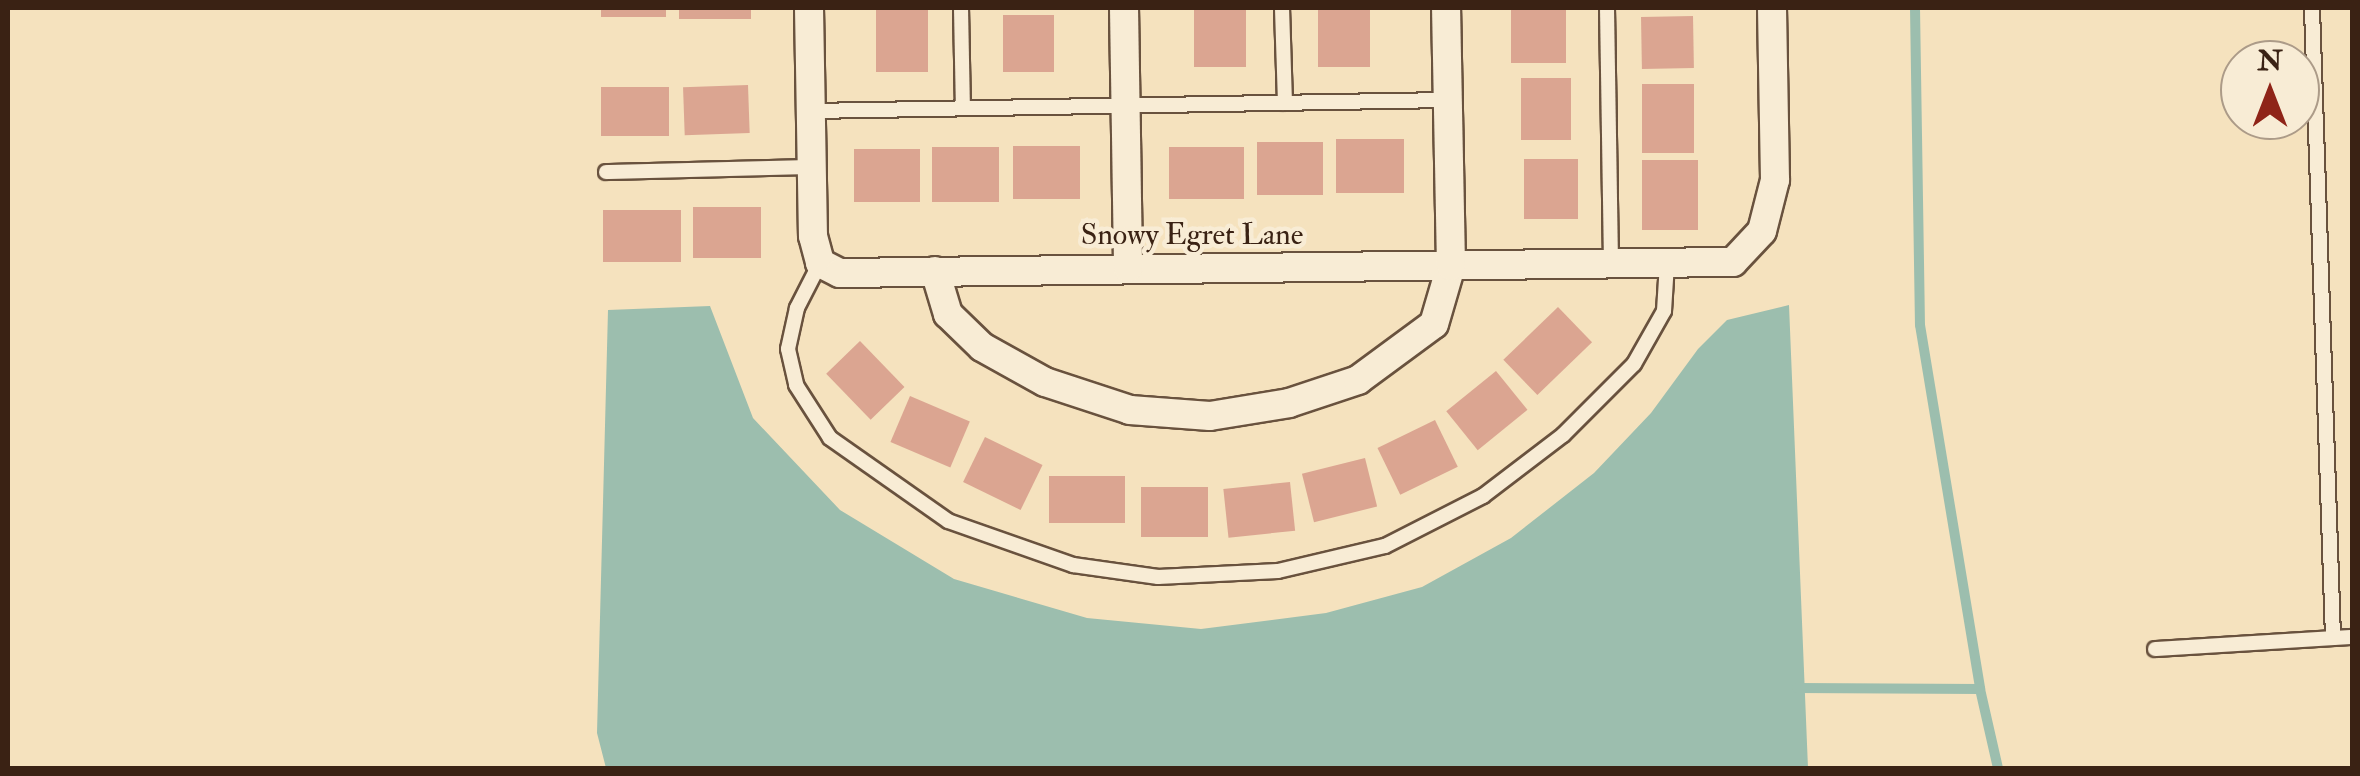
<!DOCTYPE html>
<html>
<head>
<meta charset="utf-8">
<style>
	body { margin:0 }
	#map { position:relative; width:2360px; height:776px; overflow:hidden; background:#f5e2be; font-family:"IM FELL Double Pica",serif }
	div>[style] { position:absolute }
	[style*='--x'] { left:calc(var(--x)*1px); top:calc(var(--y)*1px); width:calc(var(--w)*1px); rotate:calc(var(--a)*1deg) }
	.water>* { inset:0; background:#9cbeae }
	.stream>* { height:10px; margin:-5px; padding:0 5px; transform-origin:5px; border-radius:5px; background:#9cbeae }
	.building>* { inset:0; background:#dba591; transform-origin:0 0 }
	.roads { filter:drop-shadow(2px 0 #69523e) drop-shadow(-2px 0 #69523e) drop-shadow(0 2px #69523e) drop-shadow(0 -2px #69523e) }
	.service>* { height:14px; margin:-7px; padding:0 7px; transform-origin:7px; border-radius:7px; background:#f8ecd5 }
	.minor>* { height:28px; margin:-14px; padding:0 14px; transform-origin:14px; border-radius:14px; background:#f8ecd5 }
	span { translate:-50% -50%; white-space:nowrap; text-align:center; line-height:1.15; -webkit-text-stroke:9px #f8ecd5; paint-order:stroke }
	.street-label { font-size:30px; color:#3a2214 }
	.frame { position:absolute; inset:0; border:10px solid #3a2214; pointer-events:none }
	.north { position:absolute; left:2220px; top:40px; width:100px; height:100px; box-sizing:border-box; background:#f8ecd5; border:2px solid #ac9b88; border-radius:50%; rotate:0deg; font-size:28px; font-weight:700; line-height:40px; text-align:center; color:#3a2214 }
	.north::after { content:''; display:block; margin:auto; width:35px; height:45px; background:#8f2418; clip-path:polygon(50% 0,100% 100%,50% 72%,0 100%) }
</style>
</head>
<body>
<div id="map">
	<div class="water">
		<div style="clip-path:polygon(1789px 305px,1808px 768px,606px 768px,597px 733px,608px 310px,710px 306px,753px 418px,840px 510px,954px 579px,1087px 618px,1201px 629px,1326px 613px,1422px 587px,1511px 538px,1594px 473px,1651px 413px,1698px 349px,1727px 320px)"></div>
	</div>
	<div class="stream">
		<div style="--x:1915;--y:8;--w:317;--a:89.1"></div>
		<div style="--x:1920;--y:325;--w:369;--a:80.6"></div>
		<div style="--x:1980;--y:689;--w:81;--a:77.2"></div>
		<div style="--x:1797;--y:688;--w:183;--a:0.3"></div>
	</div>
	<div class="building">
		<div style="left:601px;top:8px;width:65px;height:9px"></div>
		<div style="left:679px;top:8px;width:72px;height:11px"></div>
		<div style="left:876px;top:8px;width:52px;height:64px"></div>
		<div style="left:1194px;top:8px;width:52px;height:59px"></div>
		<div style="left:1318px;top:8px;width:52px;height:59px"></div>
		<div style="left:1511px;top:8px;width:55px;height:55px"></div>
		<div style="left:1003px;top:15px;width:51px;height:57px"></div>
		<div style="left:1693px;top:16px;width:52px;height:52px;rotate:89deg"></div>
		<div style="left:1521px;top:78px;width:50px;height:62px"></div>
		<div style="left:1694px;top:84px;width:69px;height:52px;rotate:90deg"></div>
		<div style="left:748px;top:85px;width:48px;height:65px;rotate:88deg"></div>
		<div style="left:601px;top:87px;width:68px;height:49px"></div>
		<div style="left:1336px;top:139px;width:68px;height:54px"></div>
		<div style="left:1257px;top:142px;width:66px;height:53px"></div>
		<div style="left:1013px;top:146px;width:67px;height:53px"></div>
		<div style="left:932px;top:147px;width:67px;height:55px"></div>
		<div style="left:1169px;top:147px;width:75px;height:52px"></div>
		<div style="left:854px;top:149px;width:66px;height:53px"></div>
		<div style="left:1524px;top:159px;width:54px;height:60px"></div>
		<div style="left:1642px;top:160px;width:56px;height:70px"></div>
		<div style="left:693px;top:207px;width:68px;height:51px"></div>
		<div style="left:603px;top:210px;width:78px;height:52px"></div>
		<div style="left:1558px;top:307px;width:49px;height:76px;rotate:46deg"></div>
		<div style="left:860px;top:341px;width:64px;height:47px;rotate:46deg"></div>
		<div style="left:1496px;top:371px;width:50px;height:64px;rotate:51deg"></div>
		<div style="left:910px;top:396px;width:65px;height:50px;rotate:23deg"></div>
		<div style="left:1435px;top:420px;width:52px;height:64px;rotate:64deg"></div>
		<div style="left:985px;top:437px;width:64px;height:50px;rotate:26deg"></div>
		<div style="left:1365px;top:458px;width:50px;height:65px;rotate:76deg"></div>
		<div style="left:1049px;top:476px;width:76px;height:47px"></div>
		<div style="left:1290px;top:482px;width:49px;height:67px;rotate:84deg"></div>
		<div style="left:1141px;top:487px;width:67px;height:50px"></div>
	</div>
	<div class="roads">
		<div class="service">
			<div style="--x:961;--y:8;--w:100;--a:88.9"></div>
			<div style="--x:1282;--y:8;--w:95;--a:88.2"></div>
			<div style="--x:1607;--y:8;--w:255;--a:89.1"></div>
			<div style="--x:2312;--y:8;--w:630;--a:88.09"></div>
			<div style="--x:811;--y:111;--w:637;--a:-0.99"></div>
			<div style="--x:606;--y:172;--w:206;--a:-1.4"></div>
			<div style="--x:820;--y:263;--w:51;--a:117.1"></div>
			<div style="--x:797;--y:308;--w:42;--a:102.4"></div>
			<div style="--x:788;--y:349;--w:37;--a:77"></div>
			<div style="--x:796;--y:385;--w:63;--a:57.3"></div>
			<div style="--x:830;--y:438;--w:144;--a:35.1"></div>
			<div style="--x:948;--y:521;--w:133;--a:19.4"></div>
			<div style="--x:1073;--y:565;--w:86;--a:8"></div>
			<div style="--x:1158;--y:577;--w:120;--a:-2.9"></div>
			<div style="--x:1278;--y:571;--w:110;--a:-13.2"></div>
			<div style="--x:1385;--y:546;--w:110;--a:-27"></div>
			<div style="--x:1483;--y:496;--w:101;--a:-37.3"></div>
			<div style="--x:1563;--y:435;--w:100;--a:-45"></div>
			<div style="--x:1634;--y:364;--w:61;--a:-60.5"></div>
			<div style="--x:1664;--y:311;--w:48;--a:-86.4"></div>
			<div style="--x:2155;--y:649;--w:197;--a:-3.5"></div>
		</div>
		<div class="minor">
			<div style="--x:809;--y:8;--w:228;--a:89"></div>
			<div style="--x:813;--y:236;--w:28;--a:75"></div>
			<div style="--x:820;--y:263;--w:22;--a:27"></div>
			<div style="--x:840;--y:273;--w:893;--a:-0.71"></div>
			<div style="--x:1733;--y:262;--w:42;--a:-46.9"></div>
			<div style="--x:1762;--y:231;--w:53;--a:-75.7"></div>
			<div style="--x:1775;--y:180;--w:172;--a:-91"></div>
			<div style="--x:1124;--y:8;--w:260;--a:89.1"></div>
			<div style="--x:935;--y:271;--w:45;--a:73.2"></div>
			<div style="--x:948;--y:314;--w:47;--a:44.1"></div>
			<div style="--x:982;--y:347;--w:72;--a:29.1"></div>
			<div style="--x:1045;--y:382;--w:89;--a:18.2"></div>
			<div style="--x:1130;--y:410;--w:80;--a:4.3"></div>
			<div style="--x:1210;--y:416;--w:80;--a:-9.3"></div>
			<div style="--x:1289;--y:403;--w:73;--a:-18.4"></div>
			<div style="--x:1358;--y:380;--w:94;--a:-36.4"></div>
			<div style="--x:1434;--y:324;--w:60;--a:-73.7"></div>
			<div style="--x:1451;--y:266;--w:258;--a:-91.1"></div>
		</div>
	</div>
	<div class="street-label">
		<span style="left:1192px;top:235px">Snowy Egret Lane</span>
	</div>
	<div class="frame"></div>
	<div class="north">N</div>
</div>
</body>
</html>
